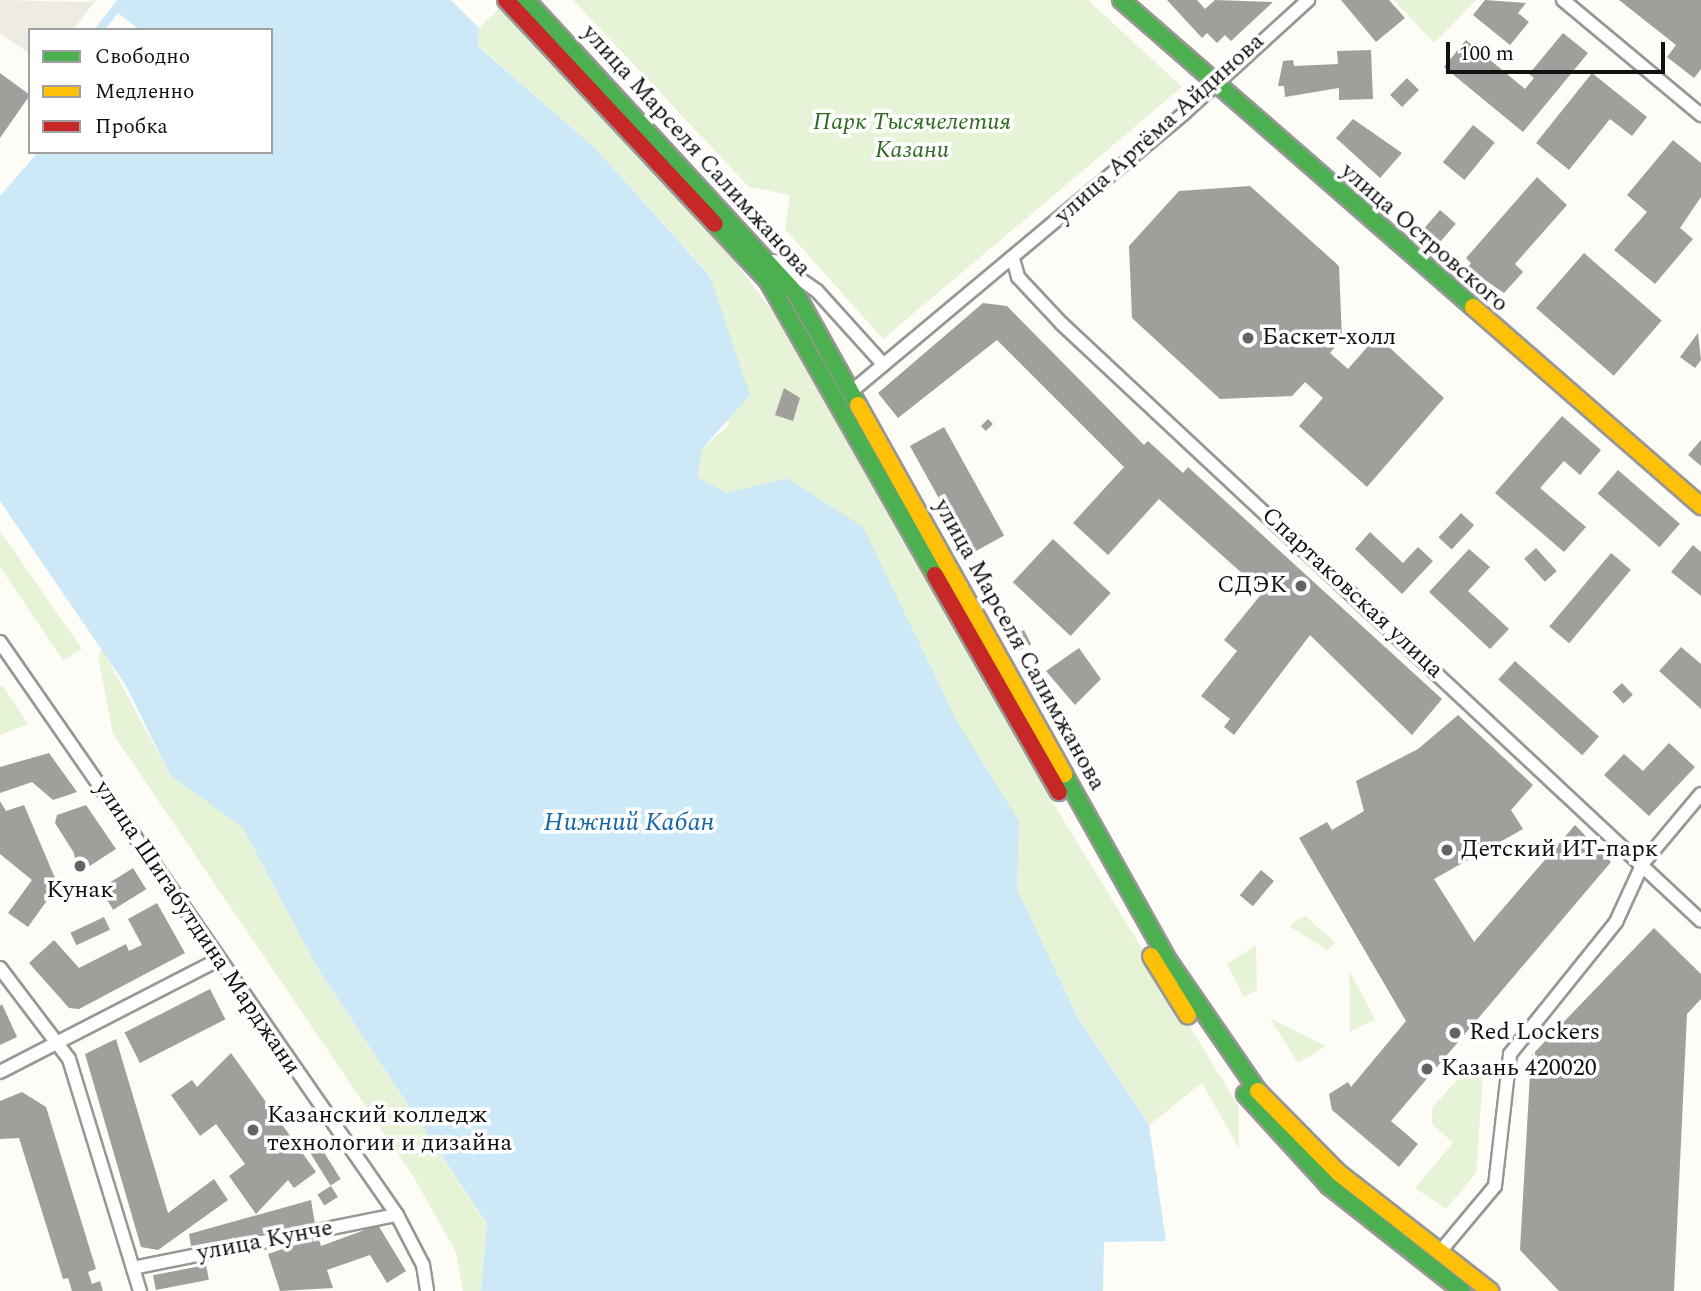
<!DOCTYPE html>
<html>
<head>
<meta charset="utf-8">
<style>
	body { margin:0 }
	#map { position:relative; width:1701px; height:1291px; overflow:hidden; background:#fdfcf7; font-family:Spectral,serif }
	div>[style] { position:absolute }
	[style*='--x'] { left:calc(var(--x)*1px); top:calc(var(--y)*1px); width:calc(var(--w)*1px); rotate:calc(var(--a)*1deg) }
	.green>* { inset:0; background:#e7f3d7 }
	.plaza>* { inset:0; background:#edebe2 }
	.water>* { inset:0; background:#cde8f7 }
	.building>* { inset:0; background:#a19f9c; transform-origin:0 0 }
	.roads { filter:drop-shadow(2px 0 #979795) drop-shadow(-2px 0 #979795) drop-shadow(0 2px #979795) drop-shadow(0 -2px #979795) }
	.street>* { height:12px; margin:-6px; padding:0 6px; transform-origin:6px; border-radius:6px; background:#fffffe }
	.fast>* { height:16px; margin:-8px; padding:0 8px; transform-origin:8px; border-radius:8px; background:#4caf50 }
	.slow>* { height:16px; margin:-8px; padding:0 8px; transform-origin:8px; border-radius:8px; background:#ffc107 }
	.jam>* { height:16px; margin:-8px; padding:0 8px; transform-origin:8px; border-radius:8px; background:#c62828 }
	.dots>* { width:19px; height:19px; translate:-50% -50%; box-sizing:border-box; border:4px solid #fff; border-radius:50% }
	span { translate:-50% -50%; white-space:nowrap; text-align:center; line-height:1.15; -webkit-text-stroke:7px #fff; paint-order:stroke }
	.park-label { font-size:24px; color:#2f6b1f; font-style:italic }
	.street-label { font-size:24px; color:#111 }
	.poi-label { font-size:24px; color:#111 }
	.left { translate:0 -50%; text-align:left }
	.right { translate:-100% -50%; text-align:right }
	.water-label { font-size:26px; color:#1768a6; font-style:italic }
	.legend { position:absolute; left:28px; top:28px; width:245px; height:126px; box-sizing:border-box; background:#fff; border:2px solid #a0a0a0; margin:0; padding:9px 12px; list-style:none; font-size:21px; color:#111 }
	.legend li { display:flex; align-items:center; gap:14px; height:35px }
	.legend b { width:35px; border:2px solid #a0a0a0 }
	.scale { position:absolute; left:1446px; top:42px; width:219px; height:32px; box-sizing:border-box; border:4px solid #111; border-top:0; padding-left:9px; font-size:21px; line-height:24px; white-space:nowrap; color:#111; -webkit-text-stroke:5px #fff; paint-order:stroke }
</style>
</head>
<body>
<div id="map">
	<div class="green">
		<div style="clip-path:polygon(573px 0,1088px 0,1182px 87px,883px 339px,785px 229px,790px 195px,749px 187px)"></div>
		<div style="clip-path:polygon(1394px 0,1476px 0,1434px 43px)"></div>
		<div style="clip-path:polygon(501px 7px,699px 213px,815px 369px,1058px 811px,1239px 1107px,1239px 1148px,1202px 1083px,1149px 1125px,1079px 1020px,1017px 889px,1019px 821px,787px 478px,726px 494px,698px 477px,702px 449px,729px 425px,711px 276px,595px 148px,478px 45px,479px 28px)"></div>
		<div style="clip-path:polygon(0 531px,82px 649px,63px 660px,0 567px)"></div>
		<div style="clip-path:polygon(102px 649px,170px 775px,243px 828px,318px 969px,487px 1225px,481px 1291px,463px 1291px,456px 1252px,413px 1176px,113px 734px,98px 656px)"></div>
		<div style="clip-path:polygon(2px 685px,28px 724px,0 735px,0 686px)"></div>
		<div style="clip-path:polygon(1305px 916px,1336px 943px,1327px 950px,1289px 926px)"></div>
		<div style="clip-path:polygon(1256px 945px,1257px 990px,1244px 997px,1227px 964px)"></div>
		<div style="clip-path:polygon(1349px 970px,1375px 1019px,1350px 1032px)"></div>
		<div style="clip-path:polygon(1270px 1018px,1326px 1046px,1298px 1063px)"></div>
		<div style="clip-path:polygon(1477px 1074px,1483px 1078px,1476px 1173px,1446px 1209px,1415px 1188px,1453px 1143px,1432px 1124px,1432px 1108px,1456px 1081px)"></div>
	</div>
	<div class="plaza">
		<div style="clip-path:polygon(0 0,85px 2px,96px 0,73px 30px,30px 30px,30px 54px,0 33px)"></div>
	</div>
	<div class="water">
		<div style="clip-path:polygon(117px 0,451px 0,479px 28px,478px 46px,595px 148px,710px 276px,750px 395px,702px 449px,698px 477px,726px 493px,787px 478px,863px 527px,958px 723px,1019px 821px,1017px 889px,1079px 1020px,1149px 1125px,1166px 1241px,1104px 1242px,1103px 1291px,481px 1291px,487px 1224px,318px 969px,243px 828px,170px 775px,125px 684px,0 501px,0 196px,38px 152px,271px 152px,271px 30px,140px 30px,118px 13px,105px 30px,94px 30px)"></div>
	</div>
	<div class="building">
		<div style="clip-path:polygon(1167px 0,1197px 0,1205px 9px,1215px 0,1273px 2px,1231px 41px,1225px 35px,1217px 43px,1207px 33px,1202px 38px)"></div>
		<div style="clip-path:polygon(1341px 0,1389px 0,1405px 18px,1376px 42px)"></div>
		<div style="clip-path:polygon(1485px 0,1526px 3px,1518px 13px,1529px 22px,1510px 45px,1473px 15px)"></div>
		<div style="clip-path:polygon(1619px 0,1701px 0,1701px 69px,1694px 78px,1667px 57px,1676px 45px)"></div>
		<div style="clip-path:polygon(1563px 33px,1588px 53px,1523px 132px,1444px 67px,1466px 40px,1525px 89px,1534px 78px,1529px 74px)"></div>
		<div style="clip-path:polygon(1371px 50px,1373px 99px,1339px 100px,1339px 88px,1285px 97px,1284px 86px,1278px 86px,1283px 61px,1293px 60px,1294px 66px,1338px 64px,1337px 51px)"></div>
		<div style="clip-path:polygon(0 73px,30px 95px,0 138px)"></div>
		<div style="clip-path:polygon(1592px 73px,1647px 117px,1632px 136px,1610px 119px,1569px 170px,1536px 143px)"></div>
		<div style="left:1407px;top:78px;width:17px;height:24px;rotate:45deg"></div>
		<div style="clip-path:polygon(1353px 119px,1402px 153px,1380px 178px,1336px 138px)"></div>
		<div style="left:1473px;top:125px;width:28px;height:48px;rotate:39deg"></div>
		<div style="clip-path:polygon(1673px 140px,1701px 163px,1701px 197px,1680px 228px,1693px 239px,1655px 284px,1614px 250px,1647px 212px,1627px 195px)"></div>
		<div style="clip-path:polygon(1537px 177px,1567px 205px,1515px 264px,1523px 272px,1504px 293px,1467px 268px,1471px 263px,1466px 258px)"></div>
		<div style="clip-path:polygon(1250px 186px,1339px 266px,1342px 339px,1330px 353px,1348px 369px,1377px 336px,1444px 398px,1367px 487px,1299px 426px,1323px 398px,1305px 382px,1292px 396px,1220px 399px,1132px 318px,1129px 246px,1179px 191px)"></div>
		<div style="left:1440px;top:210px;width:21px;height:28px;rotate:41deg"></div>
		<div style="left:1584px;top:253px;width:103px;height:73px;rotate:41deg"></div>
		<div style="clip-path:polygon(983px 303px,1007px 306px,1144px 445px,1148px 441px,1183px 473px,1188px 467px,1442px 699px,1412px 735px,1310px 635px,1234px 735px,1224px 727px,1230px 719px,1201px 696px,1237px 651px,1224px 640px,1263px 592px,1159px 499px,1108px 555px,1073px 523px,1124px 467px,997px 340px,898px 418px,878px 393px)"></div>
		<div style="clip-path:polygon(1698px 333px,1701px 360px,1695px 368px,1680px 357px)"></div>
		<div style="clip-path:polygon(784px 388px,800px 398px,793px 421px,775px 415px)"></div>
		<div style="clip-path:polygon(1562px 416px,1601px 450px,1580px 475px,1564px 461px,1540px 488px,1586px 527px,1564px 552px,1495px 493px)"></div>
		<div style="left:988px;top:419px;width:7px;height:10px;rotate:45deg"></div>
		<div style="left:944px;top:427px;width:124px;height:39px;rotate:61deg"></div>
		<div style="clip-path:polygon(1701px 440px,1701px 466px,1688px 455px)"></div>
		<div style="left:1618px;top:470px;width:82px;height:31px;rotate:41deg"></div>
		<div style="left:1461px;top:513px;width:18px;height:33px;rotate:43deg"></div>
		<div style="clip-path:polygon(1370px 532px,1403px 563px,1418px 547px,1433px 561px,1402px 594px,1355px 549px)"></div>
		<div style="left:1053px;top:539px;width:79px;height:59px;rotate:43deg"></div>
		<div style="clip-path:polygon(1693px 545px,1701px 552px,1701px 596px,1671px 572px)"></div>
		<div style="left:1536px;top:548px;width:31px;height:16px;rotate:48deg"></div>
		<div style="clip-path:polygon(1469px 549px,1490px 567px,1468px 591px,1509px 629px,1490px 649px,1429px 592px)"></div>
		<div style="left:1611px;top:553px;width:26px;height:96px;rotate:40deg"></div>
		<div style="left:1024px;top:630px;width:16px;height:13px;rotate:63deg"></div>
		<div style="clip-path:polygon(1681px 647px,1701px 664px,1701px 709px,1659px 671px)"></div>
		<div style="clip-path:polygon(1079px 648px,1101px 679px,1075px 705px,1046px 671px)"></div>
		<div style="left:1515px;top:661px;width:113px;height:25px;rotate:42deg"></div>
		<div style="left:1622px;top:683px;width:16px;height:13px;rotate:47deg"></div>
		<div style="clip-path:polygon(1458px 715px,1533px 785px,1511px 810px,1523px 829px,1434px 879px,1474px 942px,1575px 825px,1611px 862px,1391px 1121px,1418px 1144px,1399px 1167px,1332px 1110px,1329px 1094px,1348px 1082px,1351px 1087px,1406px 1021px,1299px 838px,1327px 822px,1332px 830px,1364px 811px,1356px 781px,1418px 749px)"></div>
		<div style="clip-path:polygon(1669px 743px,1695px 767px,1649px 816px,1604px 775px,1624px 754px,1643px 771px)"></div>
		<div style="clip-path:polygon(49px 753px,77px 792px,53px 800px,32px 782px,0 793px,0 767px)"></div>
		<div style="clip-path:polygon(0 801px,6px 811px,24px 805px,58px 885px,28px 927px,8px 913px,32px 880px,0 854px)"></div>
		<div style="clip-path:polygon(86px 805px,116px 849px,77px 874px,74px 853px,55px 823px,57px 815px)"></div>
		<div style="left:133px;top:868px;width:25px;height:39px;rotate:58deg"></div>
		<div style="left:1261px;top:870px;width:17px;height:33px;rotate:40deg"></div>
		<div style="clip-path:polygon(157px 903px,185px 953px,79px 1009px,69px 1008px,29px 963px,54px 940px,79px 968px,126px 944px,129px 951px,142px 945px,128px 919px)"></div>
		<div style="left:104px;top:917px;width:14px;height:37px;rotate:65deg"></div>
		<div style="clip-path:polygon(1654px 928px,1701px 974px,1701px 999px,1687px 1014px,1674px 1291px,1559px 1291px,1520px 1250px,1531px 1056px)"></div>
		<div style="left:210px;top:989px;width:34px;height:96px;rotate:63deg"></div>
		<div style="clip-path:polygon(2px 1004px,17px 1037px,0 1045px,0 1006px)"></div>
		<div style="clip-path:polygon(116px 1039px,168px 1213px,214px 1179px,228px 1200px,158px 1250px,141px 1247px,85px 1054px)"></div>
		<div style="clip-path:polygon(231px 1053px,316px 1172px,294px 1188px,288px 1180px,256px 1214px,229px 1176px,245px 1164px,216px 1124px,200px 1136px,171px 1095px,192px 1080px,197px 1087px)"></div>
		<div style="clip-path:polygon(22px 1092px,46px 1107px,96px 1269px,88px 1272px,92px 1284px,100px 1281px,103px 1291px,72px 1291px,68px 1278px,63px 1279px,19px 1138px,0 1139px,0 1101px)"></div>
		<div style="left:320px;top:1146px;width:39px;height:12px;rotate:58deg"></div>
		<div style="left:331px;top:1186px;width:13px;height:16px;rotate:58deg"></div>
		<div style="clip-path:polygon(311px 1200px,315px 1224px,191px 1246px,189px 1234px)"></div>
		<div style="clip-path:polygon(378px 1225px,406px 1271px,387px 1283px,370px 1255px,327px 1270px,333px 1288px,280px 1291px,268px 1254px,318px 1237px,321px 1246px)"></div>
		<div style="left:206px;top:1265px;width:15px;height:54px;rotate:79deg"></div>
	</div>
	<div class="roads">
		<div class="street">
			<div style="--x:1563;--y:0;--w:180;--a:39.8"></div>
			<div style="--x:1013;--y:259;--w:19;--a:74"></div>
			<div style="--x:1018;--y:277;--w:64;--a:46.9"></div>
			<div style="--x:1062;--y:324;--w:874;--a:43.05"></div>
			<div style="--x:774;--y:261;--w:52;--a:34.9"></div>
			<div style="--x:817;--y:291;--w:97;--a:47.9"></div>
			<div style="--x:852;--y:391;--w:433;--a:-39.9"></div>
			<div style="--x:1184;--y:113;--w:168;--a:-42.3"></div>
			<div style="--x:0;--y:642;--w:697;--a:55.28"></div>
			<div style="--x:397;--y:1215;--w:56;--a:62.5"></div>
			<div style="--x:423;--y:1265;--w:26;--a:81"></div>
			<div style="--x:0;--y:968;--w:114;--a:52.8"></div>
			<div style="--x:69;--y:1059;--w:243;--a:73"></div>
			<div style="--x:0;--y:1072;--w:243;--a:-27.2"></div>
			<div style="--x:1439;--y:1253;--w:87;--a:-50.1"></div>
			<div style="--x:1495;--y:1186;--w:133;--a:-83.5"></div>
			<div style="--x:1510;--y:1054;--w:169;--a:-51.2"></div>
			<div style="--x:1616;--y:922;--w:65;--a:-65.4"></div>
			<div style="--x:1643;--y:863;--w:90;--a:-50"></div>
			<div style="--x:133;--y:1268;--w:269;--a:-11.4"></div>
		</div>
		<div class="fast">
			<div style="--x:526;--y:0;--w:399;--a:47.4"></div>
			<div style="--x:796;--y:294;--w:127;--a:60.8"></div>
			<div style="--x:1121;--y:0;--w:467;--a:41.1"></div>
			<div style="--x:715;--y:224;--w:78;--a:47.1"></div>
			<div style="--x:768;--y:281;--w:338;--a:60.4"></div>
			<div style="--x:1064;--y:774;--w:213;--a:60.8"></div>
			<div style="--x:1168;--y:960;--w:159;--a:55.5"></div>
			<div style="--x:1245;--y:1094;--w:125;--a:47.6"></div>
			<div style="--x:1329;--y:1186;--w:169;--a:38.3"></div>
		</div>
		<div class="slow">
			<div style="--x:1473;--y:307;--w:303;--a:41.1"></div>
			<div style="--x:858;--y:405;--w:423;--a:60.8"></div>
			<div style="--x:1151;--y:956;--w:70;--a:58.3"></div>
			<div style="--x:1258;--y:1091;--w:115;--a:45.4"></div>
			<div style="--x:1339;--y:1173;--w:192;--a:38"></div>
		</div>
		<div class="jam">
			<div style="--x:506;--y:0;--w:306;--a:47"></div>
			<div style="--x:935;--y:575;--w:250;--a:60.3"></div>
		</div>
	</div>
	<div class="dots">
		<div style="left:1248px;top:338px;background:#646362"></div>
		<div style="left:1301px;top:586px;background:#646362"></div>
		<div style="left:1447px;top:850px;background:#646362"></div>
		<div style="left:80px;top:866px;background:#646362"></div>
		<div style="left:1455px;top:1033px;background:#646362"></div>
		<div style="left:1427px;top:1069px;background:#646362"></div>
		<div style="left:253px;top:1130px;background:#646362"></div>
	</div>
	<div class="park-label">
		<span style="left:912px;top:137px">Парк Тысячелетия<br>Казани</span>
	</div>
	<div class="street-label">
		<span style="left:1160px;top:129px;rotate:-42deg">улица Артёма Айдинова</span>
		<span style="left:696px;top:151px;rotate:48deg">улица Марселя Салимжанова</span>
		<span style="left:1424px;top:238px;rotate:41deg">улица Островского</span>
		<span style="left:1352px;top:593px;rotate:43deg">Спартаковская улица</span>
		<span style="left:1019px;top:645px;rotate:61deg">улица Марселя Салимжанова</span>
		<span style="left:197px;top:928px;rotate:56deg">улица Шигабутдина Марджани</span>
		<span style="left:265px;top:1241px;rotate:-11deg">улица Кунче</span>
	</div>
	<div class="poi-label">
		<span class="left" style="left:1262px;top:338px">Баскет-холл</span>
		<span class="right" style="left:1287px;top:586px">СДЭК</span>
		<span class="left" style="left:1461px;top:850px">Детский ИТ-парк</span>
		<span style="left:80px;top:891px">Кунак</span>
		<span class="left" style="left:1469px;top:1033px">Red Lockers</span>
		<span class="left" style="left:1441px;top:1069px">Казань 420020</span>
		<span class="left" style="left:267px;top:1130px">Казанский колледж<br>технологии и дизайна</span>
	</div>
	<div class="water-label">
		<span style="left:629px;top:823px">Нижний Кабан</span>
	</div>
	<ul class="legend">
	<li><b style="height:9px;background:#4caf50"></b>Свободно</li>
	<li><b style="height:9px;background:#ffc107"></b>Медленно</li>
	<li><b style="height:9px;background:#c62828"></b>Пробка</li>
	</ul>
	<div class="scale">100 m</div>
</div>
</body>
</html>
